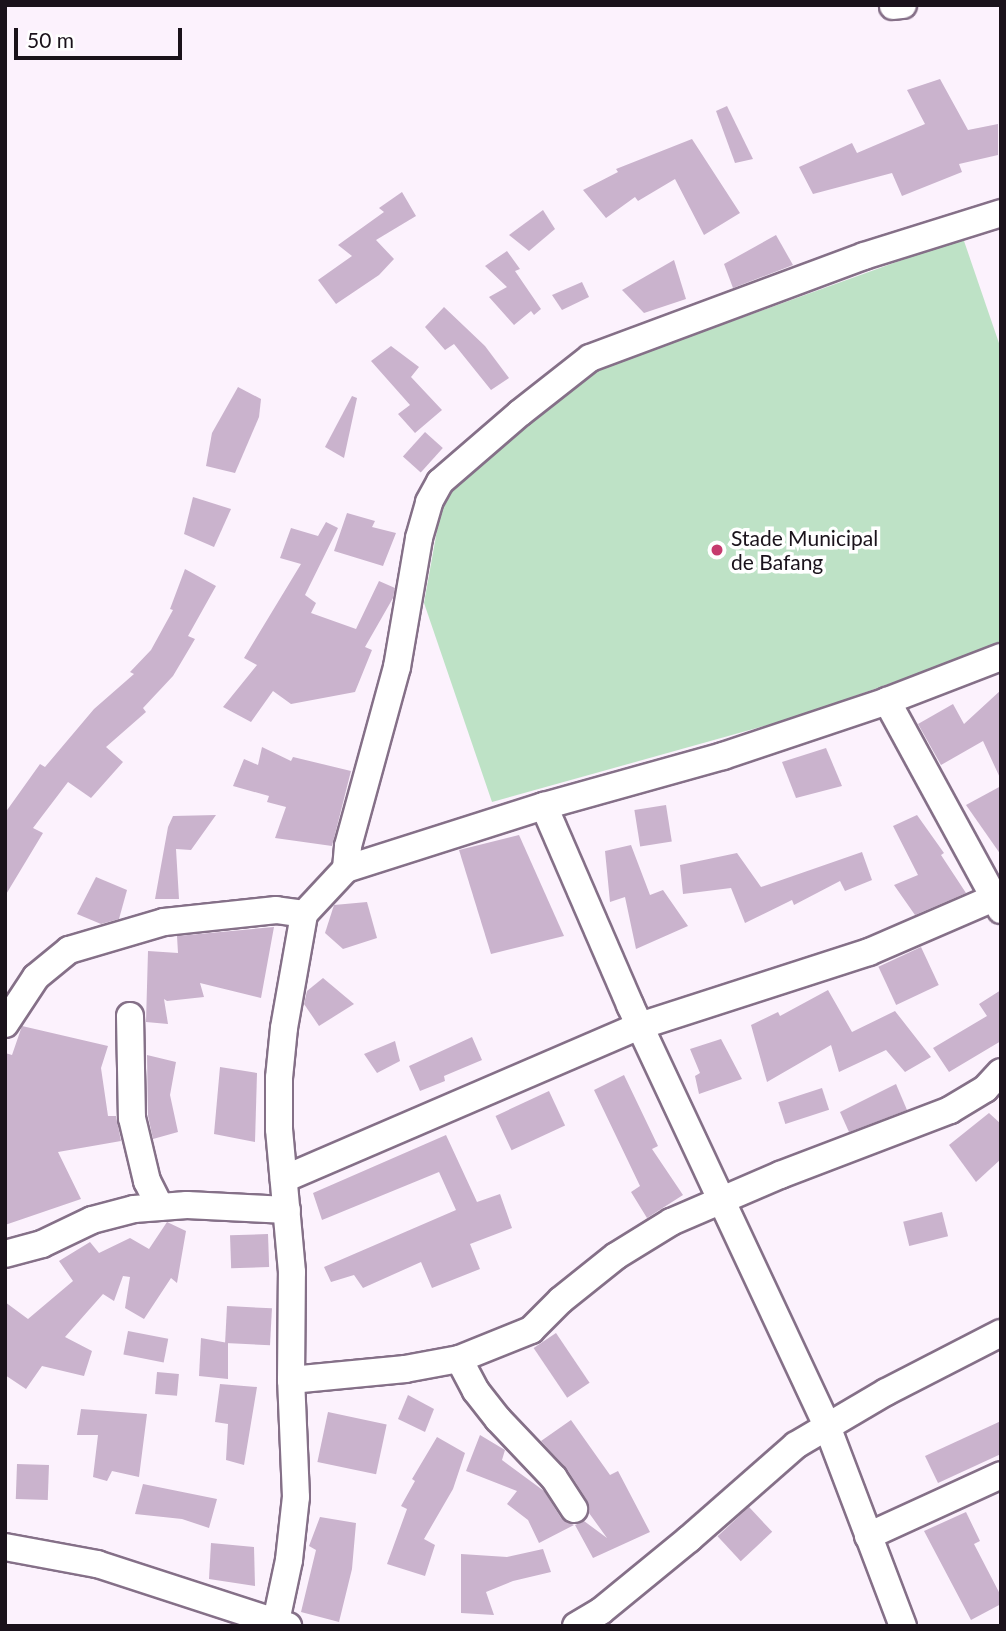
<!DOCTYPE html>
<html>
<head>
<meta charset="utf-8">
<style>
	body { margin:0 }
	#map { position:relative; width:1006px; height:1631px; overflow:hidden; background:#fcf2fd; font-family:Lato,sans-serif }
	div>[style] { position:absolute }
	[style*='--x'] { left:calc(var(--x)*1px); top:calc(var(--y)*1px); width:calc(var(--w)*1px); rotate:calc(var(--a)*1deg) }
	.green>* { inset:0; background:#bee2c6 }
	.building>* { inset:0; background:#cab3cd; transform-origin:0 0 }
	.roads { filter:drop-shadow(2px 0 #857088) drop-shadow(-2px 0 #857088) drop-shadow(0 2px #857088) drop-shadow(0 -2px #857088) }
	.street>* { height:26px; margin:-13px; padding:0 13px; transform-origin:13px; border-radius:13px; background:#fff }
	.dots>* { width:19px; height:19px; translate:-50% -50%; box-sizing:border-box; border:4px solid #fff; border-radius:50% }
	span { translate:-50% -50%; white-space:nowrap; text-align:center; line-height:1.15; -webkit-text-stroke:7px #fff; paint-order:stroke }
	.poi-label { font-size:21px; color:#1a121b }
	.left { translate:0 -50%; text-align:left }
	.frame { position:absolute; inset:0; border:7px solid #1a121b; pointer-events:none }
	.scale { position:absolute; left:14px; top:28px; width:168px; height:32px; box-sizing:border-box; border:4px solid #1a121b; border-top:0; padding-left:9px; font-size:21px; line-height:24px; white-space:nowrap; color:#1a121b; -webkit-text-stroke:5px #fff; paint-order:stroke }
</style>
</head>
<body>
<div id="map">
	<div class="green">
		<div style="clip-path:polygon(963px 238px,1001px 349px,1001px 644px,793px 718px,492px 802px,424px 603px,443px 497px,594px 371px)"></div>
	</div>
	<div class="building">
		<div style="clip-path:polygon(940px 79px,968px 130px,998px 124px,998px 155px,959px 164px,962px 172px,902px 196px,892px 173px,813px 194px,799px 167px,852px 143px,857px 153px,925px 124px,907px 90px)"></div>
		<div style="clip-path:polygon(727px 106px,753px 159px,735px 163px,716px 111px)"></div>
		<div style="clip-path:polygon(692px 139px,740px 213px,704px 235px,675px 179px,638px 201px,635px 197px,606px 218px,583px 190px,618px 172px,616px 169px)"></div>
		<div style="clip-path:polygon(402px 192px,416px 216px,376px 240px,394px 259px,379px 275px,336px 304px,318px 280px,352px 256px,338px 245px,384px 212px,379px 208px)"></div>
		<div style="clip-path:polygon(543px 210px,555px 229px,529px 251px,509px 235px)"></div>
		<div style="clip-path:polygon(776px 235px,793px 265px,733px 288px,724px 264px)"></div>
		<div style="clip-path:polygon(507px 251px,520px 269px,515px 271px,541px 309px,534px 315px,531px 311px,514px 325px,489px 297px,507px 287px,485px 266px)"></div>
		<div style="clip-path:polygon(674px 260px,686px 299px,644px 313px,622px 290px)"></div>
		<div style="clip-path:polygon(582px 282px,589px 297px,562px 310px,552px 295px)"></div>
		<div style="clip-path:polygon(444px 307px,485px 346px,509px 378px,491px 390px,454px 344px,445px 350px,425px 327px)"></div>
		<div style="clip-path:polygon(391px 346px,419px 367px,411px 377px,442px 410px,415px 433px,398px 414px,410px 405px,371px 361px)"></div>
		<div style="clip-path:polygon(238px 387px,261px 399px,259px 417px,235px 473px,206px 466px,212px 433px)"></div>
		<div style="clip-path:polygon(352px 396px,357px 398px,344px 458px,325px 447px)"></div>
		<div style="left:425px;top:432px;width:24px;height:33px;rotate:42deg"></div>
		<div style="clip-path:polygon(193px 497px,231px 509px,214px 547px,184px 534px)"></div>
		<div style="clip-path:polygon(347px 513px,375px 521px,372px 527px,396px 533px,383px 566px,334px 551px)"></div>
		<div style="clip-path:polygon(326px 522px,338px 528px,305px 595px,316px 603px,311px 613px,356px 629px,379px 581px,395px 588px,393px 598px,365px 647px,372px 650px,355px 692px,291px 704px,273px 691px,251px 722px,223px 707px,257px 665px,244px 658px,301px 564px,280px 558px,291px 528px,318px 536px)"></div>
		<div style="clip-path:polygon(185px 569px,216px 586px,188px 636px,195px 639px,173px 676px,143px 708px,146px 712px,106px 747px,123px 762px,91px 798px,68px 782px,33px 828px,43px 833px,5px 896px,5px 813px,40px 764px,45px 767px,94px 709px,134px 674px,130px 672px,151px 650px,173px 610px,170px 609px)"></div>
		<div style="clip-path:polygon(1001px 690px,1001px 780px,983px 741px,941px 765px,918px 724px,953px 704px,964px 724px)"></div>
		<div style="clip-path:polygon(262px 747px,291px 761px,293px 757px,351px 771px,332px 846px,275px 838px,286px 807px,267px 802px,269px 796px,233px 786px,244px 759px,258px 765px)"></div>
		<div style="clip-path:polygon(826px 748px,842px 786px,796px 798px,782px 762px)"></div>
		<div style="clip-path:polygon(1001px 786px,1001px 855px,966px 805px)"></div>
		<div style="left:666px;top:805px;width:37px;height:32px;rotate:81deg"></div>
		<div style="clip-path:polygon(216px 815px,191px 850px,176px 849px,179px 899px,155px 899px,168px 827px,173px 816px)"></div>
		<div style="clip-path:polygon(917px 815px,944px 853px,941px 855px,966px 893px,915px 915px,894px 885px,918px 875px,893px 826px)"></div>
		<div style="clip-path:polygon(519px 835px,564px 936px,491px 954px,459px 850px)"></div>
		<div style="clip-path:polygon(631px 845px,650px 895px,663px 890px,688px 926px,636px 949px,625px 897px,610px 902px,605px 851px)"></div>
		<div style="clip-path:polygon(862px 852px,872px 880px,845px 891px,840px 881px,794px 905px,792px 900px,745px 923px,731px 888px,683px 894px,680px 865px,737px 853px,761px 887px)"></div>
		<div style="clip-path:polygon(96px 877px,127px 890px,119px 919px,101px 924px,77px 914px)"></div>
		<div style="clip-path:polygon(367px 902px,377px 938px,343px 949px,325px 933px,334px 905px)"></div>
		<div style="clip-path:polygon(274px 927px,261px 998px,200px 983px,204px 997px,167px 1001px,164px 999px,168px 1024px,146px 1022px,148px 951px,178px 953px,177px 936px)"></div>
		<div style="left:921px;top:947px;width:42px;height:47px;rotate:65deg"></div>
		<div style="clip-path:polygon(323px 978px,354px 1004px,319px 1026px,304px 1004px,307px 991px)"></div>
		<div style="clip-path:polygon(828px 990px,852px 1032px,895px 1011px,931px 1057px,905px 1072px,886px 1050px,839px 1072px,831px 1045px,767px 1082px,751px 1025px,778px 1012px,780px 1016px)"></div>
		<div style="clip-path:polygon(1001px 990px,1001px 1041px,949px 1072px,933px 1048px,987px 1016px,979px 1004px)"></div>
		<div style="clip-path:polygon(22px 1026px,108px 1046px,101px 1068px,108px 1116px,116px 1116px,121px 1141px,58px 1152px,81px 1199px,5px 1225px,5px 1053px,12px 1055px)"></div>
		<div style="clip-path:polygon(472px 1037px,482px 1060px,444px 1076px,445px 1081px,420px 1091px,409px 1066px)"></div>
		<div style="clip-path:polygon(721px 1039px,742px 1079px,699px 1094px,695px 1076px,700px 1073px,690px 1049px)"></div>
		<div style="clip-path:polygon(395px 1041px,400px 1061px,377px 1073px,364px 1054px)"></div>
		<div style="clip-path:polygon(147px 1055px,176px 1062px,170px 1095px,178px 1132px,153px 1139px,148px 1116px)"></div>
		<div style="clip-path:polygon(220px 1067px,257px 1073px,255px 1142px,214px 1134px)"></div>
		<div style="clip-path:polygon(624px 1075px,658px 1146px,652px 1149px,683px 1195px,647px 1218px,631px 1192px,640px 1186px,594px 1090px)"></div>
		<div style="clip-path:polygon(896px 1084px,907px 1110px,849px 1132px,840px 1112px)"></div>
		<div style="left:822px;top:1088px;width:23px;height:46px;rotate:72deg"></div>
		<div style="left:549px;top:1091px;width:38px;height:59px;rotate:65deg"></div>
		<div style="clip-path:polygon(989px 1113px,1001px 1124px,1001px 1159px,976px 1182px,949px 1145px)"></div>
		<div style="clip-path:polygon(446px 1135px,477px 1202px,500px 1194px,512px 1228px,470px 1244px,480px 1269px,432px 1288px,421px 1262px,363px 1288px,354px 1275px,331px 1282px,324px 1267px,456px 1210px,439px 1172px,322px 1220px,313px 1193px)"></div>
		<div style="left:942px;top:1212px;width:25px;height:40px;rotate:76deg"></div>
		<div style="clip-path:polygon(167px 1222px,186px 1231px,177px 1283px,171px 1278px,144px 1319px,125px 1308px,130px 1277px,123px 1276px,114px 1301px,103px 1294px,65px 1337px,92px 1351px,84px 1376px,42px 1366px,26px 1389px,5px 1375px,5px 1302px,28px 1319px,73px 1281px,59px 1261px,90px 1242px,99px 1253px,130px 1238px,149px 1249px)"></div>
		<div style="left:268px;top:1234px;width:33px;height:38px;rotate:88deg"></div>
		<div style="left:227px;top:1306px;width:45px;height:37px;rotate:3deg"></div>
		<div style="left:128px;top:1331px;width:41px;height:24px;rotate:11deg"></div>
		<div style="left:556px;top:1333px;width:60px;height:27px;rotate:56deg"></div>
		<div style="clip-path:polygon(201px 1338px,228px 1343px,228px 1379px,199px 1376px)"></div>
		<div style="left:157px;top:1372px;width:22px;height:22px;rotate:5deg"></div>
		<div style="clip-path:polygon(220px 1384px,257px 1387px,244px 1465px,226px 1460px,228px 1424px,215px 1422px)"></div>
		<div style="clip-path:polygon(408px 1395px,434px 1409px,425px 1432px,398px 1419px)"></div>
		<div style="clip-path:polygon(81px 1409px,147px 1414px,139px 1477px,112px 1471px,107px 1481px,93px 1477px,98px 1435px,77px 1435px)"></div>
		<div style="left:328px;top:1412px;width:60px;height:51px;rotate:12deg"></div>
		<div style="clip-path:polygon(571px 1420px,610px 1475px,618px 1471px,650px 1532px,593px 1558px,575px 1525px,584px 1521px,607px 1538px,589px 1513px,587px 1500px,567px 1469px,541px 1441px)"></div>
		<div style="clip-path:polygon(1001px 1421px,1001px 1454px,938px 1483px,925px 1456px)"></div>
		<div style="clip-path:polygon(480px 1435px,505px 1450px,502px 1460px,544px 1491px,561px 1518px,574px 1525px,539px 1543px,528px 1520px,507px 1504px,517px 1491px,466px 1471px)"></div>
		<div style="clip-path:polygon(437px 1437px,465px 1453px,453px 1489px,424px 1539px,435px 1545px,425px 1576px,387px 1564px,407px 1509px,401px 1506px,415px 1481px,412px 1479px)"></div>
		<div style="left:17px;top:1464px;width:32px;height:35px;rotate:2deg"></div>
		<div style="clip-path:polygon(143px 1484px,217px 1499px,209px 1528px,182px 1519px,135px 1514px)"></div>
		<div style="left:749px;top:1507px;width:34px;height:43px;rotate:47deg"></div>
		<div style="clip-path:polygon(966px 1512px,980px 1541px,974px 1544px,1001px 1596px,1001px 1604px,971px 1620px,924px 1531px)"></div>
		<div style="clip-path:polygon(320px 1517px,356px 1523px,352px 1569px,339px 1622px,301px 1612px,316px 1550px,309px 1546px)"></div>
		<div style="clip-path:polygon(211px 1543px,254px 1547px,255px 1586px,209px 1579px)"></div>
		<div style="clip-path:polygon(543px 1549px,551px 1572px,513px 1581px,486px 1592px,494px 1615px,461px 1613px,461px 1554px,507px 1557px)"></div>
	</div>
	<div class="roads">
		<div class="street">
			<div style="--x:893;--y:6;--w:10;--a:-6"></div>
			<div style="--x:887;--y:701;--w:238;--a:61.4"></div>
			<div style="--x:544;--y:806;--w:217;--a:66.6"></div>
			<div style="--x:630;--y:1005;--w:465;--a:64.9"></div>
			<div style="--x:827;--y:1426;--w:214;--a:69.2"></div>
			<div style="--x:346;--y:869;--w:23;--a:-85"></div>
			<div style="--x:348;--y:846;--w:186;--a:-74.7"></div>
			<div style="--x:397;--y:667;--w:131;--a:-80.3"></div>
			<div style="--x:419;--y:538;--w:37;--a:-74"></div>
			<div style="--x:429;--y:502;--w:23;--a:-61"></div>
			<div style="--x:440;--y:482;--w:106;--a:-40.8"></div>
			<div style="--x:520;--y:413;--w:89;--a:-38.2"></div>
			<div style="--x:590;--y:358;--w:292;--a:-20.4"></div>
			<div style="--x:864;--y:256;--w:144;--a:-17.4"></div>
			<div style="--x:130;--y:1016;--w:102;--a:88.9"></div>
			<div style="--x:132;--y:1118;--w:65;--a:76.6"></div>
			<div style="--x:147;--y:1181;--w:29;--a:63"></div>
			<div style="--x:5;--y:1024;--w:56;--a:-56.6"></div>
			<div style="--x:36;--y:977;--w:43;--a:-39.3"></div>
			<div style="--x:69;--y:950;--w:99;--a:-16.4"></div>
			<div style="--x:164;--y:922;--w:113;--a:-6.1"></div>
			<div style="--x:276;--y:910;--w:28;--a:8"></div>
			<div style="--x:284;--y:1179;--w:387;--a:-23.3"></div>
			<div style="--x:640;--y:1026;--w:241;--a:-17.9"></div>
			<div style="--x:869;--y:952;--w:144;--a:-23.4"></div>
			<div style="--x:5;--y:1254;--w:38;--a:-15"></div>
			<div style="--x:42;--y:1244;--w:55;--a:-25.6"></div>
			<div style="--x:92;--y:1220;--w:43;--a:-14.7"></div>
			<div style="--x:134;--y:1209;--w:53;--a:-4.3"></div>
			<div style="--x:187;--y:1205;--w:100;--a:2.9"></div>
			<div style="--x:459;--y:1359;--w:36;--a:62"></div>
			<div style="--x:476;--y:1391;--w:36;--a:52"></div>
			<div style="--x:498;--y:1419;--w:81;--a:46.5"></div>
			<div style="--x:554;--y:1478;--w:37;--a:57"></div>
			<div style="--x:291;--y:1380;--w:115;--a:-5.5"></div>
			<div style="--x:405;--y:1369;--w:55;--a:-10.5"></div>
			<div style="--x:459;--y:1359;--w:78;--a:-21.9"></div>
			<div style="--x:531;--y:1330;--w:42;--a:-45"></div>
			<div style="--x:561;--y:1300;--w:70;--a:-38.7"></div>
			<div style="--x:616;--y:1256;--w:65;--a:-31.7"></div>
			<div style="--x:671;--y:1222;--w:119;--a:-23.3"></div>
			<div style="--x:780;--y:1175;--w:182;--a:-20.9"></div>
			<div style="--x:950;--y:1110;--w:41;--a:-31"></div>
			<div style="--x:985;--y:1089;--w:23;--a:-47"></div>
			<div style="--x:868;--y:1536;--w:146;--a:-24.6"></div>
			<div style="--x:5;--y:1547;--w:94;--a:10.5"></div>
			<div style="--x:97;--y:1564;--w:201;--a:18"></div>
			<div style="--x:275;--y:1626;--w:67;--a:-78"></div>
			<div style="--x:289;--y:1560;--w:63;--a:-83.7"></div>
			<div style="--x:296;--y:1497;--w:117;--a:-92.4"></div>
			<div style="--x:291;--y:1380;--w:108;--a:-89.5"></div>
			<div style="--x:292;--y:1272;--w:144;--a:-95.2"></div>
			<div style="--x:279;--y:1129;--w:51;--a:-90"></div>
			<div style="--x:279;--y:1078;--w:50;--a:-84.3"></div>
			<div style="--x:284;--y:1028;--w:116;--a:-80"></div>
			<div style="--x:304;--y:914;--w:62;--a:-47"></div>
			<div style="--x:346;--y:869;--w:208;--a:-17.7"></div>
			<div style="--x:544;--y:806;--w:186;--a:-15.6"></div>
			<div style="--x:723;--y:756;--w:173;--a:-18.5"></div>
			<div style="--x:887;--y:701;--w:122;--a:-21.1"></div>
			<div style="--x:576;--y:1626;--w:29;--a:-31"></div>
			<div style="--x:601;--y:1611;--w:114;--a:-39.3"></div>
			<div style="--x:689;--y:1539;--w:142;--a:-41.3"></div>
			<div style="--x:796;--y:1445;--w:104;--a:-30.5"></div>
			<div style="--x:886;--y:1392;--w:129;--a:-27.2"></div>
		</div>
	</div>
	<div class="dots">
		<div style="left:717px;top:550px;background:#c63b6e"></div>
	</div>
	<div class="poi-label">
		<span class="left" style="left:731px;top:550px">Stade Municipal<br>de Bafang</span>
	</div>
	<div class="frame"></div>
	<div class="scale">50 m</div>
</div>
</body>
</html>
